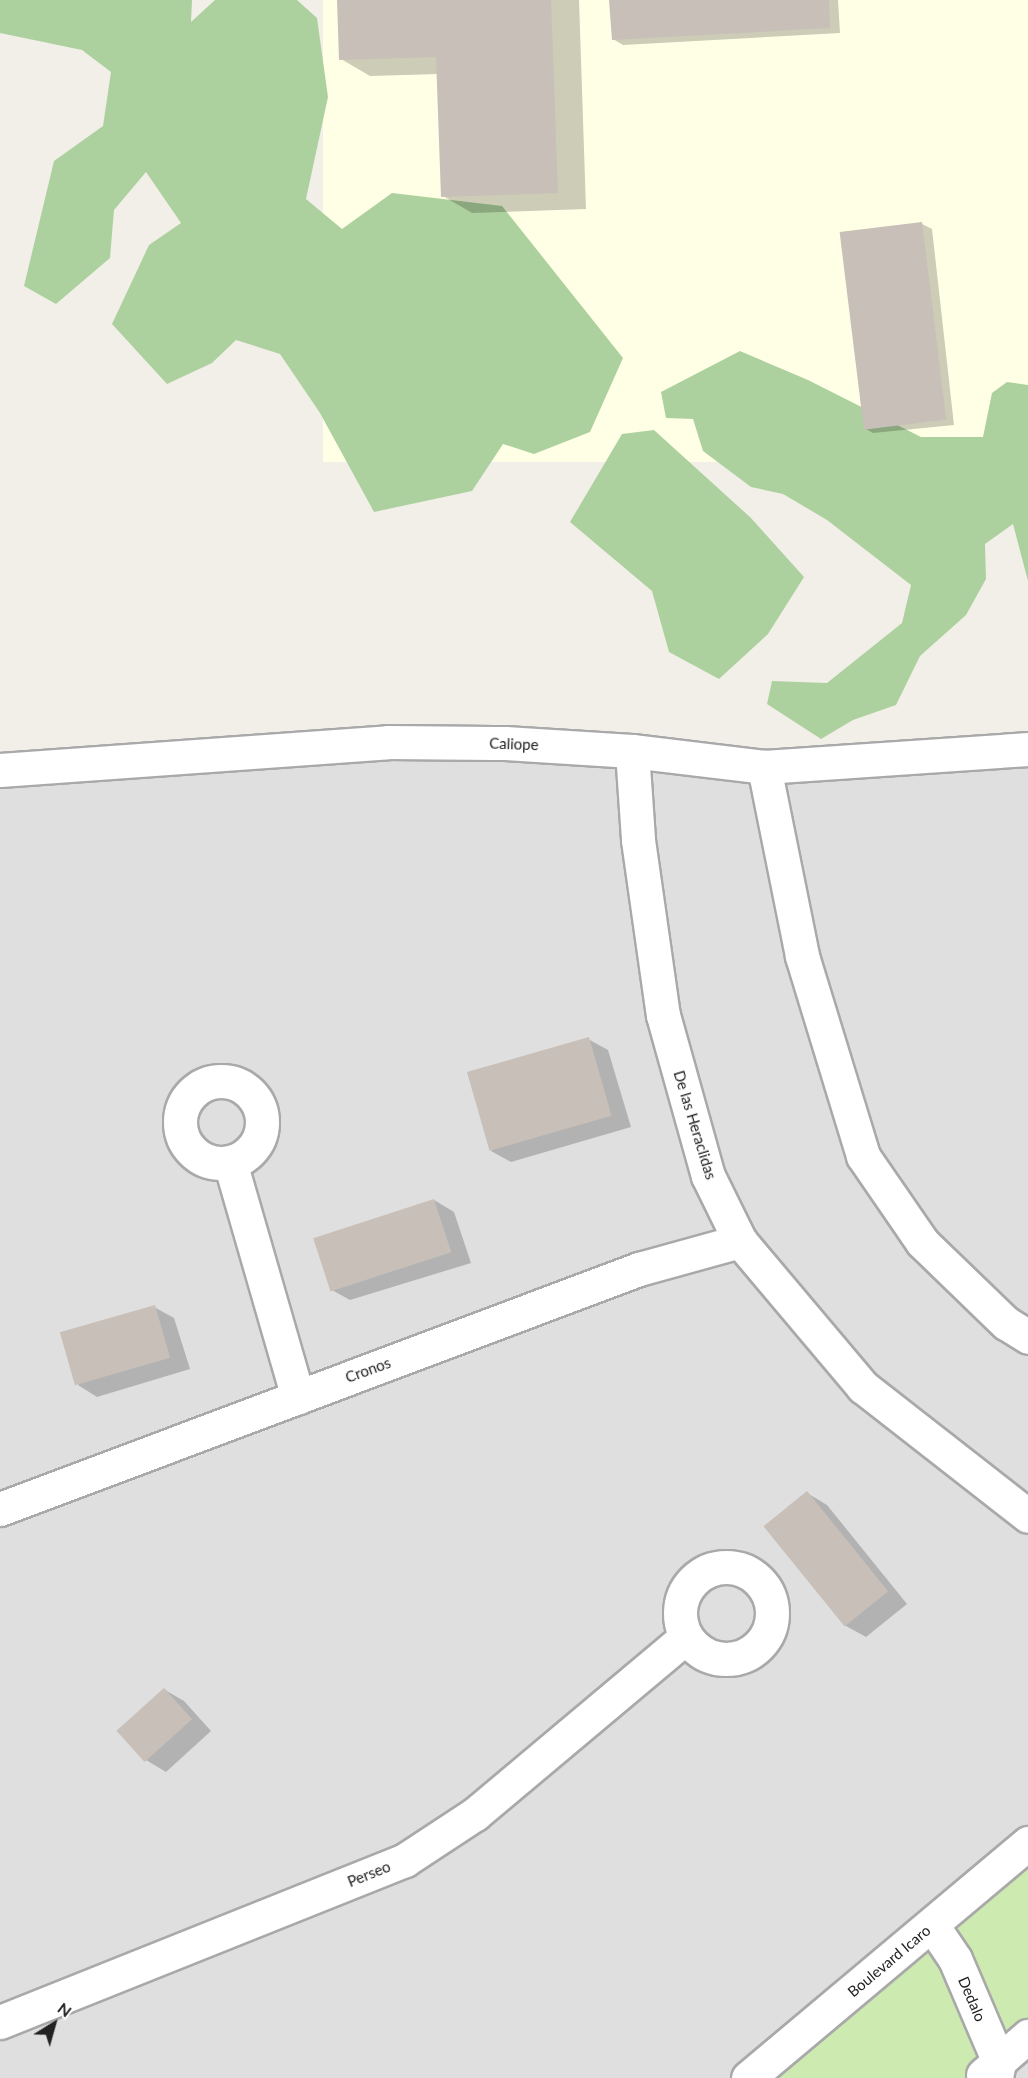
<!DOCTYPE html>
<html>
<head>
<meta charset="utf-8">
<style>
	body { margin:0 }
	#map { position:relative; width:1028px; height:2078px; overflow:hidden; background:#f2efe9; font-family:Lato,sans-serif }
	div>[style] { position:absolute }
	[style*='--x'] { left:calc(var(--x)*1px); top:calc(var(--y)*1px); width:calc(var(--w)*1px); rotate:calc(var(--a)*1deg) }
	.residential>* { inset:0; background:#e0dfdf }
	.education>* { inset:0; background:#ffffe5; transform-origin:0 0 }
	.grass>* { inset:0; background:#cdebb0 }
	.forest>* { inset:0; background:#add19e }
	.shadow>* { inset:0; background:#0003 }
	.building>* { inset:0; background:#c7bfb8; transform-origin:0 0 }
	.roads { filter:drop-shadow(2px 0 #a9a9a9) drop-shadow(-2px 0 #a9a9a9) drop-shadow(0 2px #a9a9a9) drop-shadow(0 -2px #a9a9a9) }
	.minor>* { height:33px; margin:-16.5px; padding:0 16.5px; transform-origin:16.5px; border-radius:16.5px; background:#fff }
	.minor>.ring { margin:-16.5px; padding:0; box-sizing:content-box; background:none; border:33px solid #fff; border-radius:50% }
	span { translate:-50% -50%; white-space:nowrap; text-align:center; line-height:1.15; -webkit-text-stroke:6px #fff; paint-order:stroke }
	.street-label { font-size:15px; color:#222 }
	.north { position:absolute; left:24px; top:1994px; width:60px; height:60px; -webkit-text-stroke:4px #fff; paint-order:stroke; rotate:37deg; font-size:16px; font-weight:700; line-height:24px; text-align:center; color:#222 }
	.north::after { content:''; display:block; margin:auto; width:21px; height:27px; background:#222; clip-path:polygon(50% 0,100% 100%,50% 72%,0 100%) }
</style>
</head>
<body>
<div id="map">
	<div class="residential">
		<div style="clip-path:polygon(388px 742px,764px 767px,1028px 746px,1028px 2078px,0 2078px,0 775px)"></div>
	</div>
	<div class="education">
		<div style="left:323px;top:0;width:705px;height:462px"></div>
	</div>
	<div class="grass">
		<div style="clip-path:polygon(1028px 1840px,1028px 2036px,979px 2078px,748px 2078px)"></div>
	</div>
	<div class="forest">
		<div style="clip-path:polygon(0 0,192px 0,191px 22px,215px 0,297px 0,317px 18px,328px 97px,306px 199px,342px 229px,392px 193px,502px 206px,623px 358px,590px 432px,534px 454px,503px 444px,472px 491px,374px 512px,320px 413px,280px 354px,236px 340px,212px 363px,167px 384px,112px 324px,149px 245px,181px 223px,146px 172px,114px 210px,110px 258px,56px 304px,24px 286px,54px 161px,103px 126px,111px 72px,82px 50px,0 33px)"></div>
		<div style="clip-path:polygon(740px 351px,808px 380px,921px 437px,983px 437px,992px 393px,1007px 382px,1028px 385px,1028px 581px,1013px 524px,985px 544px,986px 579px,966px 615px,920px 656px,896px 705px,853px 720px,821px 739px,767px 704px,772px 681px,827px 683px,902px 623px,911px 585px,827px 520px,783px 494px,751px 487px,703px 451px,693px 419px,666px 418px,661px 392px)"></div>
		<div style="clip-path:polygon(654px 430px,751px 518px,804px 577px,768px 634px,719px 679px,669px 652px,652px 591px,570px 522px,622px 434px)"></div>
	</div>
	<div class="shadow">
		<div style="clip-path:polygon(339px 0,579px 0,586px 209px,472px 213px,443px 196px,439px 74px,370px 76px,341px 59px)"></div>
		<div style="clip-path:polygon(611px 0,838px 0,840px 33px,623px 45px,613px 39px)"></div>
		<div style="clip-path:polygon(922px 224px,932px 229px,954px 425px,873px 433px,864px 428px)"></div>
		<div style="clip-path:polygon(588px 1039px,608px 1050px,631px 1127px,511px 1162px,491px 1151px)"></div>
		<div style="clip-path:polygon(434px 1200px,454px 1212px,471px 1263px,350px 1300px,330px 1289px)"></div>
		<div style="clip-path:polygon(154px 1307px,174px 1318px,190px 1369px,97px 1397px,78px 1385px)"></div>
		<div style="clip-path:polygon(807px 1493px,827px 1505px,907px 1604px,866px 1637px,846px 1626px)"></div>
		<div style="clip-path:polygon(165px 1690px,184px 1701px,211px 1731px,166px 1772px,146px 1760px)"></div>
	</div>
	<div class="building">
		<div style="clip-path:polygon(337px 0,551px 0,558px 193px,441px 197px,436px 57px,339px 60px)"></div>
		<div style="clip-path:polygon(609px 0,829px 0,830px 28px,612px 40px)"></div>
		<div style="left:922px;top:222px;width:199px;height:83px;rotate:83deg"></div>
		<div style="left:589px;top:1037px;width:82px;height:127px;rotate:74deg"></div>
		<div style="left:434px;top:1199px;width:56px;height:127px;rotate:72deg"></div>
		<div style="left:155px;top:1305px;width:55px;height:99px;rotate:74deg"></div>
		<div style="left:807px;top:1491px;width:129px;height:56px;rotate:51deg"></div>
		<div style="left:164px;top:1688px;width:42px;height:64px;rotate:48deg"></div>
	</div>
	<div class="roads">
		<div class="minor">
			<div style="--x:632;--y:751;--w:89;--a:86.1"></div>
			<div style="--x:638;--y:840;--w:177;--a:81.9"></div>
			<div style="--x:663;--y:1015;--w:167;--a:74.4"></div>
			<div style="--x:708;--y:1176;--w:72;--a:63.8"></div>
			<div style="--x:740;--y:1241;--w:191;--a:49.9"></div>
			<div style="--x:863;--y:1387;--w:209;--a:38"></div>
			<div style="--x:764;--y:767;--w:193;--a:78.6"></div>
			<div style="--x:802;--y:956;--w:209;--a:73"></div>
			<div style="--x:863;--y:1156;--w:104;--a:55.5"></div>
			<div style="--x:922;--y:1242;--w:117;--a:44"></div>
			<div style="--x:1006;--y:1323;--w:26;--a:32"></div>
			<div style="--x:0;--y:770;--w:389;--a:-4.1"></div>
			<div style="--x:388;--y:742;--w:117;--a:0.5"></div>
			<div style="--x:505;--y:743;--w:127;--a:3.6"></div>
			<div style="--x:632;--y:751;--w:133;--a:6.9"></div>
			<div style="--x:764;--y:767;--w:265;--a:-3.9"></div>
			<div class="ring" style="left:180px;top:1081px;width:49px;height:49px"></div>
			<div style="--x:230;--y:1162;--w:245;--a:73.9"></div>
			<div style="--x:0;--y:1509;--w:683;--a:-20.59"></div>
			<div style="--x:639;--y:1269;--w:105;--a:-15.5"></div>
			<div class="ring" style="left:680px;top:1567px;width:59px;height:59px"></div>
			<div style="--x:932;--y:1925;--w:41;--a:55.9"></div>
			<div style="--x:955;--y:1959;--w:112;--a:66.9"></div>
			<div style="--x:999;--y:2062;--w:16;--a:101"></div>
			<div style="--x:0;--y:2022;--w:436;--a:-21.8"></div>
			<div style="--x:405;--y:1860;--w:84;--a:-33.3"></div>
			<div style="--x:475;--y:1814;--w:275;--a:-40"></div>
			<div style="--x:983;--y:2075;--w:60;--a:-40.9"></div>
			<div style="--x:748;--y:2078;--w:366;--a:-40"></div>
		</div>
	</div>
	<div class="street-label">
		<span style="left:514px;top:744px;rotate:2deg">Caliope</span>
		<span style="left:695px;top:1125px;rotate:73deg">De las Heraclidas</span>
		<span style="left:368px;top:1370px;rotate:-20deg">Cronos</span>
		<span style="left:369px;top:1874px;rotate:-22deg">Perseo</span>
		<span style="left:889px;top:1961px;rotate:-40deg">Boulevard Icaro</span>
		<span style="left:972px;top:1999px;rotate:67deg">Dedalo</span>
	</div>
	<div class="north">N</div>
</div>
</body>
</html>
